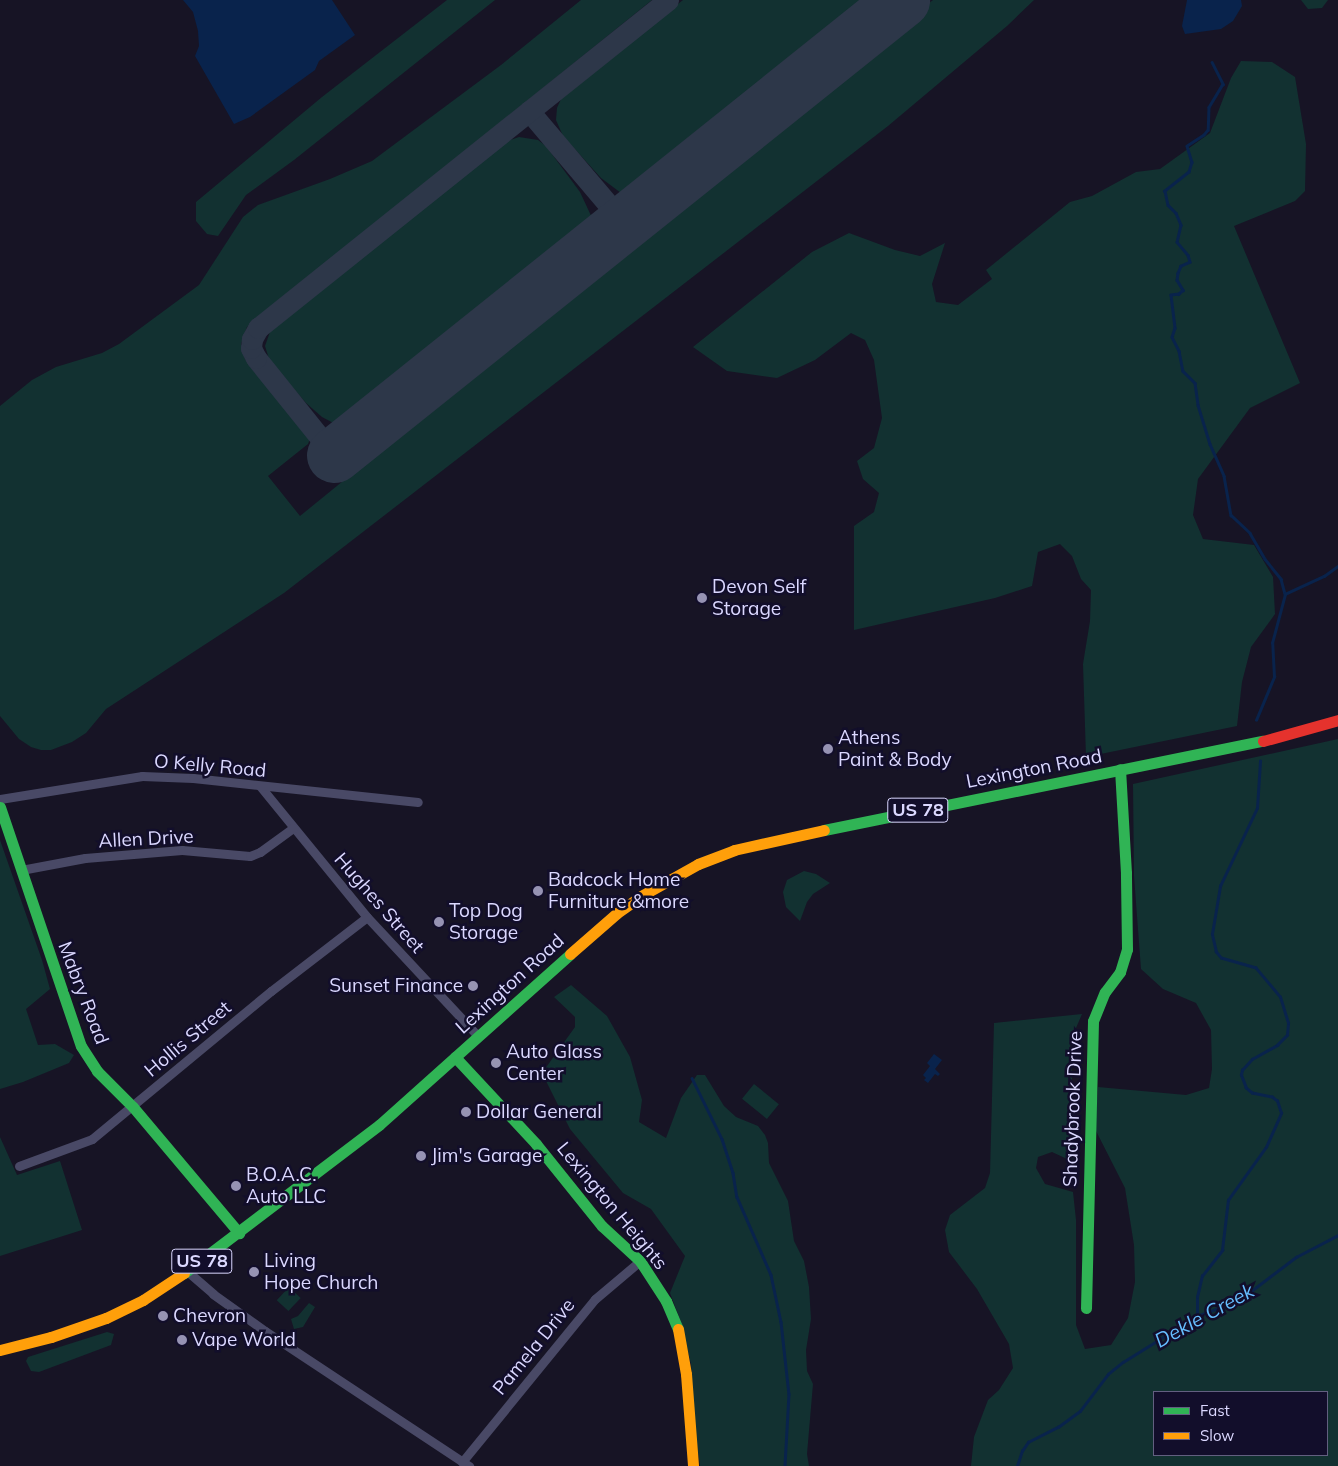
<!DOCTYPE html>
<html>
<head>
<meta charset="utf-8">
<style>
	body { margin:0 }
	#map { position:relative; width:1338px; height:1466px; overflow:hidden; background:#171425; font-family:Mulish,sans-serif }
	div>[style] { position:absolute }
	[style*='--x'] { left:calc(var(--x)*1px); top:calc(var(--y)*1px); width:calc(var(--w)*1px); rotate:calc(var(--a)*1deg) }
	.green>* { inset:0; background:#123131; transform-origin:0 0 }
	.water>* { inset:0; background:#09234c }
	.stream>* { height:2.5px; margin:-1.25px; padding:0 1.25px; transform-origin:1.25px; border-radius:1.25px; background:#09234c }
	.taxiway>* { height:21px; margin:-10.5px; padding:0 10.5px; transform-origin:10.5px; border-radius:10.5px; background:#2d3749 }
	.runway>* { height:55px; margin:-27.5px; padding:0 27.5px; transform-origin:27.5px; border-radius:27.5px; background:#2d3749 }
	.street>* { height:9px; margin:-4.5px; padding:0 4.5px; transform-origin:4.5px; border-radius:4.5px; background:#494966 }
	.fast>* { height:11px; margin:-5.5px; padding:0 5.5px; transform-origin:5.5px; border-radius:5.5px; background:#30b455 }
	.slow>* { height:11px; margin:-5.5px; padding:0 5.5px; transform-origin:5.5px; border-radius:5.5px; background:#ff9f0a }
	.jam>* { height:11px; margin:-5.5px; padding:0 5.5px; transform-origin:5.5px; border-radius:5.5px; background:#e5322d }
	.dots>* { width:14px; height:14px; translate:-50% -50%; box-sizing:border-box; border:2px solid #120e2b; border-radius:50% }
	span { translate:-50% -50%; white-space:nowrap; text-align:center; line-height:1.15; -webkit-text-stroke:5px #120e2b; paint-order:stroke }
	.shield-label span { padding:1px 4px; background:#120e2b; border:1px solid; border-radius:4px; -webkit-text-stroke-width:0 }
	.shield-label { font-size:18px; color:#dbd8ff; font-weight:700 }
	.poi-label { font-size:19px; color:#dbd8ff }
	.left { translate:0 -50%; text-align:left }
	.right { translate:-100% -50%; text-align:right }
	.street-label { font-size:19px; color:#dbd8ff }
	.water-label { font-size:20px; color:#66beff; font-style:italic }
	.legend { position:absolute; left:1153px; top:1391px; width:175px; height:65px; box-sizing:border-box; background:#120e2b; border:1px solid #625f80; margin:0; padding:6px 9px; list-style:none; font-size:15px; color:#dbd8ff }
	.legend li { display:flex; align-items:center; gap:10px; height:25px }
	.legend b { width:25px; border:1px solid #625f80 }
</style>
</head>
<body>
<div id="map">
	<div class="green">
		<div style="clip-path:polygon(447px 0,495px 0,294px 160px,246px 195px,218px 236px,207px 234px,196px 221px,196px 202px,322px 97px)"></div>
		<div style="clip-path:polygon(581px 0,652px 0,247px 327px,241px 344px,245px 359px,310px 439px,308px 444px,268px 476px,300px 516px,343px 481px,340px 476px,933px 0,1034px 0,1007px 26px,888px 126px,284px 593px,106px 709px,86px 733px,72px 742px,51px 750px,41px 750px,31px 747px,19px 739px,0 716px,0 406px,32px 380px,56px 367px,102px 353px,119px 344px,199px 285px,243px 217px,258px 205px,330px 179px,372px 161px,501px 65px)"></div>
		<div style="clip-path:polygon(683px 0,873px 0,625px 196px,601px 178px,563px 136px,556px 120px,557px 108px,561px 99px,570px 90px)"></div>
		<div style="clip-path:polygon(1301px 0,1328px 0,1322px 8px,1308px 9px)"></div>
		<div style="clip-path:polygon(1241px 61px,1272px 62px,1295px 77px,1306px 144px,1305px 191px,1295px 201px,1234px 226px,1300px 383px,1250px 408px,1198px 479px,1193px 515px,1203px 539px,1254px 545px,1273px 577px,1275px 614px,1251px 647px,1242px 682px,1237px 726px,1086px 757px,1083px 664px,1090px 621px,1091px 590px,1081px 579px,1072px 556px,1060px 544px,1038px 552px,1032px 586px,995px 598px,854px 630px,854px 526px,874px 512px,879px 493px,863px 479px,857px 461px,874px 448px,882px 418px,874px 360px,865px 340px,851px 333px,815px 360px,777px 378px,727px 371px,693px 347px,812px 252px,849px 233px,895px 250px,920px 256px,945px 243px,932px 284px,936px 302px,958px 305px,992px 279px,986px 270px,1070px 202px,1092px 196px,1136px 172px,1160px 169px,1210px 133px,1231px 78px)"></div>
		<div style="clip-path:polygon(519px 137px,538px 140px,546px 146px,580px 192px,594px 222px,339px 426px,322px 417px,306px 403px,270px 362px,265px 346px,271px 329px,507px 141px)"></div>
		<div style="clip-path:polygon(evenodd,1338px 739px,1338px 1466px,971px 1466px,974px 1437px,988px 1400px,999px 1390px,1013px 1368px,1009px 1344px,977px 1289px,949px 1252px,945px 1230px,950px 1215px,985px 1188px,990px 1173px,994px 1023px,1082px 1014px,1070px 1042px,1077px 1170px,1072px 1171px,1065px 1158px,1052px 1152px,1038px 1157px,1036px 1168px,1045px 1184px,1073px 1192px,1076px 1220px,1076px 1325px,1085px 1349px,1111px 1345px,1128px 1318px,1135px 1282px,1134px 1245px,1125px 1188px,1095px 1129px,1098px 1087px,1186px 1095px,1209px 1088px,1212px 1069px,1211px 1030px,1196px 1003px,1163px 989px,1141px 969px,1134px 876px,1133px 784px,1338px 739px,1154px 1392px,1327px 1392px,1327px 1455px,1154px 1455px,1154px 1392px)"></div>
		<div style="clip-path:polygon(0 840px,42px 960px,50px 989px,26px 1009px,38px 1045px,55px 1044px,74px 1055px,69px 1063px,23px 1082px,0 1089px)"></div>
		<div style="clip-path:polygon(804px 871px,816px 874px,830px 883px,813px 894px,807px 902px,800px 921px,786px 907px,783px 892px,787px 880px)"></div>
		<div style="clip-path:polygon(571px 985px,607px 1016px,630px 1057px,642px 1100px,639px 1122px,666px 1138px,681px 1098px,697px 1075px,705px 1075px,724px 1106px,736px 1117px,758px 1126px,765px 1135px,768px 1143px,769px 1163px,788px 1201px,794px 1241px,804px 1261px,809px 1287px,811px 1319px,806px 1350px,807px 1371px,813px 1384px,807px 1454px,809px 1466px,700px 1466px,695px 1431px,691px 1364px,681px 1322px,670px 1293px,685px 1256px,651px 1209px,623px 1193px,570px 1129px,542px 1073px,575px 1027px,575px 1017px,554px 997px)"></div>
		<div style="left:754px;top:1084px;width:32px;height:19px;rotate:39deg"></div>
		<div style="clip-path:polygon(0 1137px,17px 1175px,60px 1161px,82px 1230px,0 1256px)"></div>
		<div style="left:289px;top:1287px;width:16px;height:18px;rotate:43deg"></div>
		<div style="clip-path:polygon(309px 1303px,315px 1307px,303px 1327px,294px 1329px,291px 1319px,298px 1316px)"></div>
		<div style="clip-path:polygon(107px 1332px,114px 1334px,111px 1345px,39px 1372px,31px 1371px,26px 1361px,28px 1357px)"></div>
	</div>
	<div class="water">
		<div style="clip-path:polygon(183px 0,332px 0,355px 35px,319px 61px,315px 70px,250px 117px,234px 124px,195px 56px,199px 46px,198px 31px,193px 12px)"></div>
		<div style="clip-path:polygon(1187px 0,1241px 0,1242px 6px,1233px 21px,1221px 29px,1185px 34px,1182px 26px)"></div>
		<div style="clip-path:polygon(934px 1054px,942px 1060px,935px 1069px,940px 1074px,938px 1076px,935px 1074px,928px 1083px,924px 1080px,926px 1078px,923px 1075px,930px 1066px,927px 1063px)"></div>
	</div>
	<div class="stream">
		<div style="--x:1212;--y:62;--w:25;--a:63"></div>
		<div style="--x:1223;--y:84;--w:27;--a:121"></div>
		<div style="--x:1209;--y:107;--w:23;--a:92"></div>
		<div style="--x:1208;--y:130;--w:6;--a:129"></div>
		<div style="--x:1204;--y:135;--w:20;--a:147"></div>
		<div style="--x:1187;--y:146;--w:17;--a:73"></div>
		<div style="--x:1192;--y:162;--w:10;--a:107"></div>
		<div style="--x:1189;--y:172;--w:31;--a:142"></div>
		<div style="--x:1165;--y:191;--w:14;--a:78"></div>
		<div style="--x:1168;--y:205;--w:11;--a:45"></div>
		<div style="--x:1176;--y:213;--w:13;--a:67"></div>
		<div style="--x:1181;--y:225;--w:17;--a:103"></div>
		<div style="--x:1177;--y:242;--w:17;--a:50"></div>
		<div style="--x:1188;--y:255;--w:7;--a:74"></div>
		<div style="--x:1190;--y:262;--w:10;--a:156"></div>
		<div style="--x:1181;--y:266;--w:8;--a:113"></div>
		<div style="--x:1178;--y:273;--w:7;--a:98"></div>
		<div style="--x:1177;--y:280;--w:12;--a:59"></div>
		<div style="--x:1183;--y:290;--w:6;--a:135"></div>
		<div style="--x:1179;--y:294;--w:8;--a:173"></div>
		<div style="--x:1171;--y:295;--w:33;--a:83"></div>
		<div style="--x:1175;--y:328;--w:9;--a:108"></div>
		<div style="--x:1172;--y:337;--w:16;--a:63"></div>
		<div style="--x:1179;--y:351;--w:20;--a:79"></div>
		<div style="--x:1183;--y:371;--w:17;--a:45"></div>
		<div style="--x:1195;--y:383;--w:22;--a:82"></div>
		<div style="--x:1198;--y:405;--w:41;--a:72.9"></div>
		<div style="--x:1210;--y:444;--w:35;--a:66"></div>
		<div style="--x:1224;--y:476;--w:40;--a:80"></div>
		<div style="--x:1231;--y:515;--w:26;--a:43"></div>
		<div style="--x:1250;--y:533;--w:30;--a:60"></div>
		<div style="--x:1265;--y:559;--w:26;--a:51"></div>
		<div style="--x:1281;--y:579;--w:16;--a:75"></div>
		<div style="--x:1256;--y:720;--w:47;--a:-67.3"></div>
		<div style="--x:1274;--y:677;--w:34;--a:-93"></div>
		<div style="--x:1272;--y:643;--w:51;--a:-75.1"></div>
		<div style="--x:1285;--y:594;--w:43;--a:-24.8"></div>
		<div style="--x:1324;--y:576;--w:17;--a:-36"></div>
		<div style="--x:692;--y:1078;--w:68;--a:63.8"></div>
		<div style="--x:722;--y:1139;--w:36;--a:72"></div>
		<div style="--x:733;--y:1173;--w:24;--a:81"></div>
		<div style="--x:737;--y:1197;--w:85;--a:66.4"></div>
		<div style="--x:771;--y:1275;--w:48;--a:78"></div>
		<div style="--x:781;--y:1322;--w:72;--a:83.7"></div>
		<div style="--x:789;--y:1394;--w:72;--a:93.2"></div>
		<div style="--x:1197;--y:1316;--w:19;--a:-90"></div>
		<div style="--x:1197;--y:1297;--w:22;--a:-77"></div>
		<div style="--x:1202;--y:1276;--w:33;--a:-52"></div>
		<div style="--x:1222;--y:1250;--w:50;--a:-83.2"></div>
		<div style="--x:1228;--y:1200;--w:65;--a:-54.4"></div>
		<div style="--x:1266;--y:1147;--w:37;--a:-66"></div>
		<div style="--x:1281;--y:1113;--w:13;--a:-108"></div>
		<div style="--x:1277;--y:1101;--w:6;--a:-141"></div>
		<div style="--x:1272;--y:1097;--w:20;--a:-169"></div>
		<div style="--x:1252;--y:1093;--w:8;--a:-140"></div>
		<div style="--x:1246;--y:1088;--w:14;--a:-111"></div>
		<div style="--x:1241;--y:1075;--w:5;--a:-79"></div>
		<div style="--x:1242;--y:1070;--w:15;--a:-48"></div>
		<div style="--x:1252;--y:1059;--w:29;--a:-29"></div>
		<div style="--x:1277;--y:1045;--w:14;--a:-45"></div>
		<div style="--x:1287;--y:1035;--w:12;--a:-85"></div>
		<div style="--x:1288;--y:1023;--w:27;--a:-107"></div>
		<div style="--x:1280;--y:997;--w:38;--a:-130"></div>
		<div style="--x:1256;--y:968;--w:36;--a:-164"></div>
		<div style="--x:1221;--y:958;--w:8;--a:-130"></div>
		<div style="--x:1216;--y:952;--w:18;--a:-103"></div>
		<div style="--x:1212;--y:934;--w:49;--a:-80.5"></div>
		<div style="--x:1220;--y:886;--w:86;--a:-64.6"></div>
		<div style="--x:1257;--y:808;--w:47;--a:-86.3"></div>
		<div style="--x:1017;--y:1466;--w:16;--a:-72"></div>
		<div style="--x:1022;--y:1451;--w:11;--a:-56"></div>
		<div style="--x:1028;--y:1442;--w:34;--a:-27"></div>
		<div style="--x:1058;--y:1427;--w:27;--a:-36"></div>
		<div style="--x:1080;--y:1411;--w:46;--a:-52.9"></div>
		<div style="--x:1108;--y:1374;--w:19;--a:-39"></div>
		<div style="--x:1123;--y:1362;--w:87;--a:-31.9"></div>
		<div style="--x:1197;--y:1316;--w:44;--a:-20.1"></div>
		<div style="--x:1238;--y:1301;--w:73;--a:-37.2"></div>
		<div style="--x:1296;--y:1257;--w:47;--a:-27.6"></div>
	</div>
	<div class="taxiway">
		<div style="--x:529;--y:111;--w:147;--a:49.7"></div>
		<div style="--x:334;--y:455;--w:124;--a:-128.8"></div>
		<div style="--x:256;--y:358;--w:11;--a:-117"></div>
		<div style="--x:251;--y:348;--w:9;--a:-84"></div>
		<div style="--x:252;--y:339;--w:13;--a:-61"></div>
		<div style="--x:258;--y:328;--w:525;--a:-38.66"></div>
	</div>
	<div class="runway">
		<div style="--x:334;--y:455;--w:728;--a:-38.7"></div>
	</div>
	<div class="street">
		<div style="--x:260;--y:786;--w:169;--a:50.8"></div>
		<div style="--x:367;--y:917;--w:163;--a:47"></div>
		<div style="--x:0;--y:799;--w:144;--a:-9.2"></div>
		<div style="--x:142;--y:776;--w:51;--a:2.2"></div>
		<div style="--x:193;--y:778;--w:226;--a:6.1"></div>
		<div style="--x:21;--y:870;--w:65;--a:-10.6"></div>
		<div style="--x:85;--y:858;--w:97;--a:-4.7"></div>
		<div style="--x:182;--y:850;--w:68;--a:5"></div>
		<div style="--x:250;--y:856;--w:11;--a:-22"></div>
		<div style="--x:260;--y:852;--w:41;--a:-36"></div>
		<div style="--x:19;--y:1166;--w:78;--a:-20.3"></div>
		<div style="--x:92;--y:1139;--w:232;--a:-39.6"></div>
		<div style="--x:271;--y:991;--w:121;--a:-37.6"></div>
		<div style="--x:187;--y:1271;--w:35;--a:41"></div>
		<div style="--x:213;--y:1294;--w:64;--a:35.4"></div>
		<div style="--x:265;--y:1331;--w:245;--a:33.5"></div>
		<div style="--x:462;--y:1462;--w:210;--a:-50.8"></div>
		<div style="--x:595;--y:1299;--w:59;--a:-40.2"></div>
	</div>
	<div class="fast">
		<div style="--x:0;--y:807;--w:252;--a:71.3"></div>
		<div style="--x:81;--y:1046;--w:30;--a:57"></div>
		<div style="--x:97;--y:1071;--w:51;--a:45"></div>
		<div style="--x:133;--y:1107;--w:165;--a:49.9"></div>
		<div style="--x:824;--y:830;--w:448;--a:-11.5"></div>
		<div style="--x:455;--y:1057;--w:119;--a:47"></div>
		<div style="--x:536;--y:1144;--w:105;--a:51.2"></div>
		<div style="--x:602;--y:1226;--w:52;--a:42.6"></div>
		<div style="--x:640;--y:1261;--w:48;--a:57"></div>
		<div style="--x:666;--y:1301;--w:30;--a:67"></div>
		<div style="--x:184;--y:1273;--w:245;--a:-37.2"></div>
		<div style="--x:379;--y:1125;--w:256;--a:-41.8"></div>
		<div style="--x:1086;--y:1308;--w:287;--a:-88.6"></div>
		<div style="--x:1093;--y:1021;--w:31;--a:-68"></div>
		<div style="--x:1105;--y:992;--w:25;--a:-53"></div>
		<div style="--x:1120;--y:972;--w:24;--a:-73"></div>
		<div style="--x:1127;--y:949;--w:76;--a:-90.8"></div>
		<div style="--x:1126;--y:873;--w:104;--a:-93.3"></div>
	</div>
	<div class="slow">
		<div style="--x:570;--y:954;--w:62;--a:-41.1"></div>
		<div style="--x:617;--y:913;--w:29;--a:-35"></div>
		<div style="--x:641;--y:896;--w:65;--a:-29.3"></div>
		<div style="--x:698;--y:864;--w:39;--a:-21"></div>
		<div style="--x:734;--y:850;--w:92;--a:-12.5"></div>
		<div style="--x:678;--y:1329;--w:46;--a:79.9"></div>
		<div style="--x:686;--y:1374;--w:92;--a:85.6"></div>
		<div style="--x:0;--y:1350;--w:53;--a:-14.3"></div>
		<div style="--x:51;--y:1337;--w:58;--a:-19.1"></div>
		<div style="--x:106;--y:1318;--w:41;--a:-25.9"></div>
		<div style="--x:143;--y:1300;--w:49;--a:-33.4"></div>
	</div>
	<div class="jam">
		<div style="--x:1263;--y:741;--w:78;--a:-15.6"></div>
	</div>
	<div class="dots">
		<div style="left:702px;top:598px;background:#9693b3"></div>
		<div style="left:828px;top:749px;background:#9693b3"></div>
		<div style="left:538px;top:891px;background:#9693b3"></div>
		<div style="left:439px;top:922px;background:#9693b3"></div>
		<div style="left:473px;top:986px;background:#9693b3"></div>
		<div style="left:496px;top:1063px;background:#9693b3"></div>
		<div style="left:466px;top:1112px;background:#9693b3"></div>
		<div style="left:421px;top:1156px;background:#9693b3"></div>
		<div style="left:236px;top:1186px;background:#9693b3"></div>
		<div style="left:254px;top:1272px;background:#9693b3"></div>
		<div style="left:163px;top:1316px;background:#9693b3"></div>
		<div style="left:182px;top:1340px;background:#9693b3"></div>
	</div>
	<div class="shield-label">
		<span style="left:918px;top:810px">US 78</span>
		<span style="left:202px;top:1261px">US 78</span>
	</div>
	<div class="poi-label">
		<span class="left" style="left:712px;top:598px">Devon Self<br>Storage</span>
		<span class="left" style="left:838px;top:749px">Athens<br>Paint &amp; Body</span>
		<span class="left" style="left:548px;top:891px">Badcock Home<br>Furniture &amp;more</span>
		<span class="left" style="left:449px;top:922px">Top Dog<br>Storage</span>
		<span class="right" style="left:463px;top:986px">Sunset Finance</span>
		<span class="left" style="left:506px;top:1063px">Auto Glass<br>Center</span>
		<span class="left" style="left:476px;top:1112px">Dollar General</span>
		<span class="left" style="left:431px;top:1156px">Jim's Garage</span>
		<span class="left" style="left:246px;top:1186px">B.O.A.C.<br>Auto LLC</span>
		<span class="left" style="left:264px;top:1272px">Living<br>Hope Church</span>
		<span class="left" style="left:173px;top:1316px">Chevron</span>
		<span class="left" style="left:192px;top:1340px">Vape World</span>
	</div>
	<div class="street-label">
		<span style="left:210px;top:766px;rotate:5deg">O Kelly Road</span>
		<span style="left:1034px;top:769px;rotate:-11deg">Lexington Road</span>
		<span style="left:146px;top:839px;rotate:-3deg">Allen Drive</span>
		<span style="left:379px;top:903px;rotate:49deg">Hughes Street</span>
		<span style="left:510px;top:984px;rotate:-42deg">Lexington Road</span>
		<span style="left:83px;top:993px;rotate:69deg">Mabry Road</span>
		<span style="left:188px;top:1039px;rotate:-40deg">Hollis Street</span>
		<span style="left:1073px;top:1109px;rotate:-88deg">Shadybrook Drive</span>
		<span style="left:612px;top:1206px;rotate:50deg">Lexington Heights</span>
		<span style="left:534px;top:1347px;rotate:-51deg">Pamela Drive</span>
	</div>
	<div class="water-label">
		<span style="left:1204px;top:1315px;rotate:-29deg">Dekle Creek</span>
	</div>
	<ul class="legend">
	<li><b style="height:6px;background:#30b455"></b>Fast</li>
	<li><b style="height:6px;background:#ff9f0a"></b>Slow</li>
	</ul>
</div>
</body>
</html>
